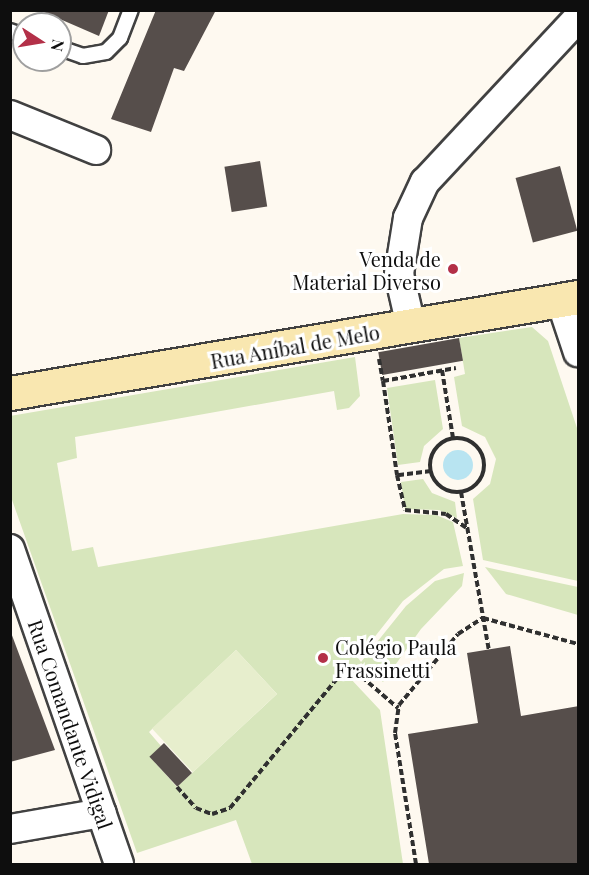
<!DOCTYPE html>
<html>
<head>
<meta charset="utf-8">
<style>
	body { margin:0 }
	#map { position:relative; width:589px; height:875px; overflow:hidden; background:#fef9f0; font-family:"Playfair Display",serif }
	div>[style] { position:absolute }
	[style*='--x'] { left:calc(var(--x)*1px); top:calc(var(--y)*1px); width:calc(var(--w)*1px); rotate:calc(var(--a)*1deg) }
	.green>* { inset:0; background:#d7e6bc }
	.pitch>* { inset:0; background:#e7eecd; transform-origin:0 0 }
	.water>* { inset:0; background:#b8e4f1 }
	.round { border-radius:50% }
	.building>* { inset:0; background:#564e4b; transform-origin:0 0 }
	.path>* { height:4px; margin-top:-2px; transform-origin:0; background:repeating-linear-gradient(90deg,#303030 0 6px,transparent 0 9px) }
	.path>.ring { margin:-2px; padding:0; box-sizing:content-box; background:none; border:4px solid #303030; border-radius:50% }
	.roads { filter:drop-shadow(2px 0 #414141) drop-shadow(-2px 0 #414141) drop-shadow(0 2px #414141) drop-shadow(0 -2px #414141) }
	.lane>* { height:14px; margin:-7px; padding:0 7px; transform-origin:7px; border-radius:7px; background:#fff }
	.street>* { height:28px; margin:-14px; padding:0 14px; transform-origin:14px; border-radius:14px; background:#fff }
	.secondary>* { height:33px; margin:-16.5px; padding:0 16.5px; transform-origin:16.5px; border-radius:16.5px; background:#f9e7b0 }
	.dots>* { width:16px; height:16px; translate:-50% -50%; box-sizing:border-box; border:3px solid #fff; border-radius:50% }
	span { translate:-50% -50%; white-space:nowrap; text-align:center; line-height:1.15; -webkit-text-stroke:6px #fff; paint-order:stroke }
	.poi-label { font-size:20px; color:#0e0e0e }
	.right { translate:-100% -50%; text-align:right }
	.left { translate:0 -50%; text-align:left }
	.street-label { font-size:20px; color:#0e0e0e }
	.frame { position:absolute; inset:0; border:12px solid #0e0e0e; pointer-events:none }
	.north { position:absolute; left:12px; top:12px; width:60px; height:60px; box-sizing:border-box; background:#fff; border:2px solid #9f9f9f; border-radius:50%; rotate:102deg; font-size:16px; font-weight:700; line-height:24px; text-align:center; color:#0e0e0e }
	.north::after { content:''; display:block; margin:auto; width:21px; height:27px; background:#b33048; clip-path:polygon(50% 0,100% 100%,50% 72%,0 100%) }
</style>
</head>
<body>
<div id="map">
	<div class="green">
		<div style="clip-path:polygon(532px 327px,548px 341px,578px 431px,578px 581px,483px 560px,473px 499px,490px 484px,496px 459px,485px 437px,462px 426px,454px 377px,465px 374px,459px 338px)"></div>
		<div style="clip-path:polygon(evenodd,355px 357px,360px 396px,349px 408px,337px 410px,334px 391px,75px 437px,77px 458px,57px 463px,72px 551px,93px 547px,98px 567px,403px 514px,436px 515px,453px 522px,463px 566px,444px 569px,403px 601px,358px 658px,361px 662px,406px 606px,435px 581px,464px 573px,462px 586px,421px 629px,383px 682px,361px 663px,349px 677px,380px 710px,403px 864px,252px 864px,236px 820px,137px 853px,11px 497px,10px 416px,355px 357px,236px 650px,277px 694px,177px 787px,150px 757px,161px 746px,149px 732px,236px 650px)"></div>
		<div style="clip-path:polygon(435px 380px,443px 429px,424px 446px,420px 462px,398px 465px,387px 388px)"></div>
		<div style="clip-path:polygon(423px 479px,432px 493px,455px 502px,457px 518px,439px 510px,405px 509px,401px 482px)"></div>
		<div style="clip-path:polygon(485px 567px,578px 587px,578px 615px,506px 594px)"></div>
	</div>
	<div class="pitch">
		<div style="left:236px;top:650px;width:60px;height:115px;rotate:47deg"></div>
	</div>
	<div class="water">
		<div class="round" style="left:443px;top:450px;width:30px;height:30px"></div>
	</div>
	<div class="building">
		<div style="clip-path:polygon(39px 10px,109px 10px,99px 36px)"></div>
		<div style="clip-path:polygon(156px 10px,216px 10px,184px 71px,174px 68px,151px 132px,111px 119px)"></div>
		<div style="left:260px;top:161px;width:46px;height:36px;rotate:81deg"></div>
		<div style="left:560px;top:166px;width:67px;height:46px;rotate:75deg"></div>
		<div style="left:459px;top:338px;width:23px;height:82px;rotate:80deg"></div>
		<div style="clip-path:polygon(10px 630px,55px 750px,10px 762px)"></div>
		<div style="clip-path:polygon(510px 646px,521px 716px,579px 706px,579px 864px,429px 864px,408px 734px,478px 723px,467px 653px)"></div>
		<div style="left:164px;top:743px;width:41px;height:20px;rotate:47deg"></div>
	</div>
	<div class="path">
		<div style="--x:379;--y:359;--w:22;--a:80"></div>
		<div style="--x:383;--y:381;--w:74;--a:-10.1"></div>
		<div style="--x:442;--y:370;--w:69;--a:80.8"></div>
		<div style="--x:383;--y:381;--w:95;--a:81.5"></div>
		<div class="ring" style="left:430px;top:438px;width:50px;height:50px"></div>
		<div style="--x:431;--y:471;--w:34;--a:173"></div>
		<div style="--x:397;--y:475;--w:36;--a:77"></div>
		<div style="--x:405;--y:510;--w:41;--a:5.6"></div>
		<div style="--x:446;--y:514;--w:25;--a:34"></div>
		<div style="--x:461;--y:492;--w:160;--a:80"></div>
		<div style="--x:177;--y:787;--w:28;--a:48"></div>
		<div style="--x:196;--y:808;--w:17;--a:21"></div>
		<div style="--x:212;--y:814;--w:19;--a:-18"></div>
		<div style="--x:230;--y:808;--w:180;--a:-50.4"></div>
		<div style="--x:345;--y:669;--w:10;--a:11"></div>
		<div style="--x:355;--y:671;--w:57;--a:40.7"></div>
		<div style="--x:416;--y:864;--w:133;--a:-99.1"></div>
		<div style="--x:395;--y:733;--w:28;--a:-82"></div>
		<div style="--x:399;--y:705;--w:92;--a:-50.3"></div>
		<div style="--x:458;--y:634;--w:30;--a:-33"></div>
		<div style="--x:483;--y:618;--w:98;--a:15.3"></div>
	</div>
	<div class="roads">
		<div class="lane">
			<div style="--x:10;--y:31;--w:15;--a:20"></div>
			<div style="--x:60;--y:48;--w:24;--a:19"></div>
			<div style="--x:83;--y:56;--w:23;--a:-10"></div>
			<div style="--x:106;--y:52;--w:20;--a:-45"></div>
			<div style="--x:120;--y:38;--w:30;--a:-69"></div>
		</div>
		<div class="street">
			<div style="--x:10;--y:115;--w:93;--a:22.1"></div>
			<div style="--x:561;--y:301;--w:54;--a:71.6"></div>
			<div style="--x:411;--y:326;--w:53;--a:-103"></div>
			<div style="--x:399;--y:274;--w:57;--a:-80.9"></div>
			<div style="--x:408;--y:218;--w:40;--a:-65"></div>
			<div style="--x:425;--y:182;--w:224;--a:-47"></div>
			<div style="--x:10;--y:549;--w:333;--a:70.9"></div>
			<div style="--x:10;--y:829;--w:93;--a:-9.9"></div>
		</div>
		<div class="secondary">
			<div style="--x:10;--y:393;--w:576;--a:-9.59"></div>
		</div>
	</div>
	<div class="dots">
		<div style="left:453px;top:269px;background:#b33048"></div>
		<div style="left:323px;top:658px;background:#b33048"></div>
	</div>
	<div class="poi-label">
		<span class="right" style="left:441px;top:270px">Venda de<br>Material Diverso</span>
		<span class="left" style="left:335px;top:658px">Colégio Paula<br>Frassinetti</span>
	</div>
	<div class="street-label">
		<span style="left:295px;top:346px;rotate:-10deg">Rua Aníbal de Melo</span>
		<span style="left:71px;top:724px;rotate:71deg">Rua Comandante Vidigal</span>
	</div>
	<div class="frame"></div>
	<div class="north">N</div>
</div>
</body>
</html>
